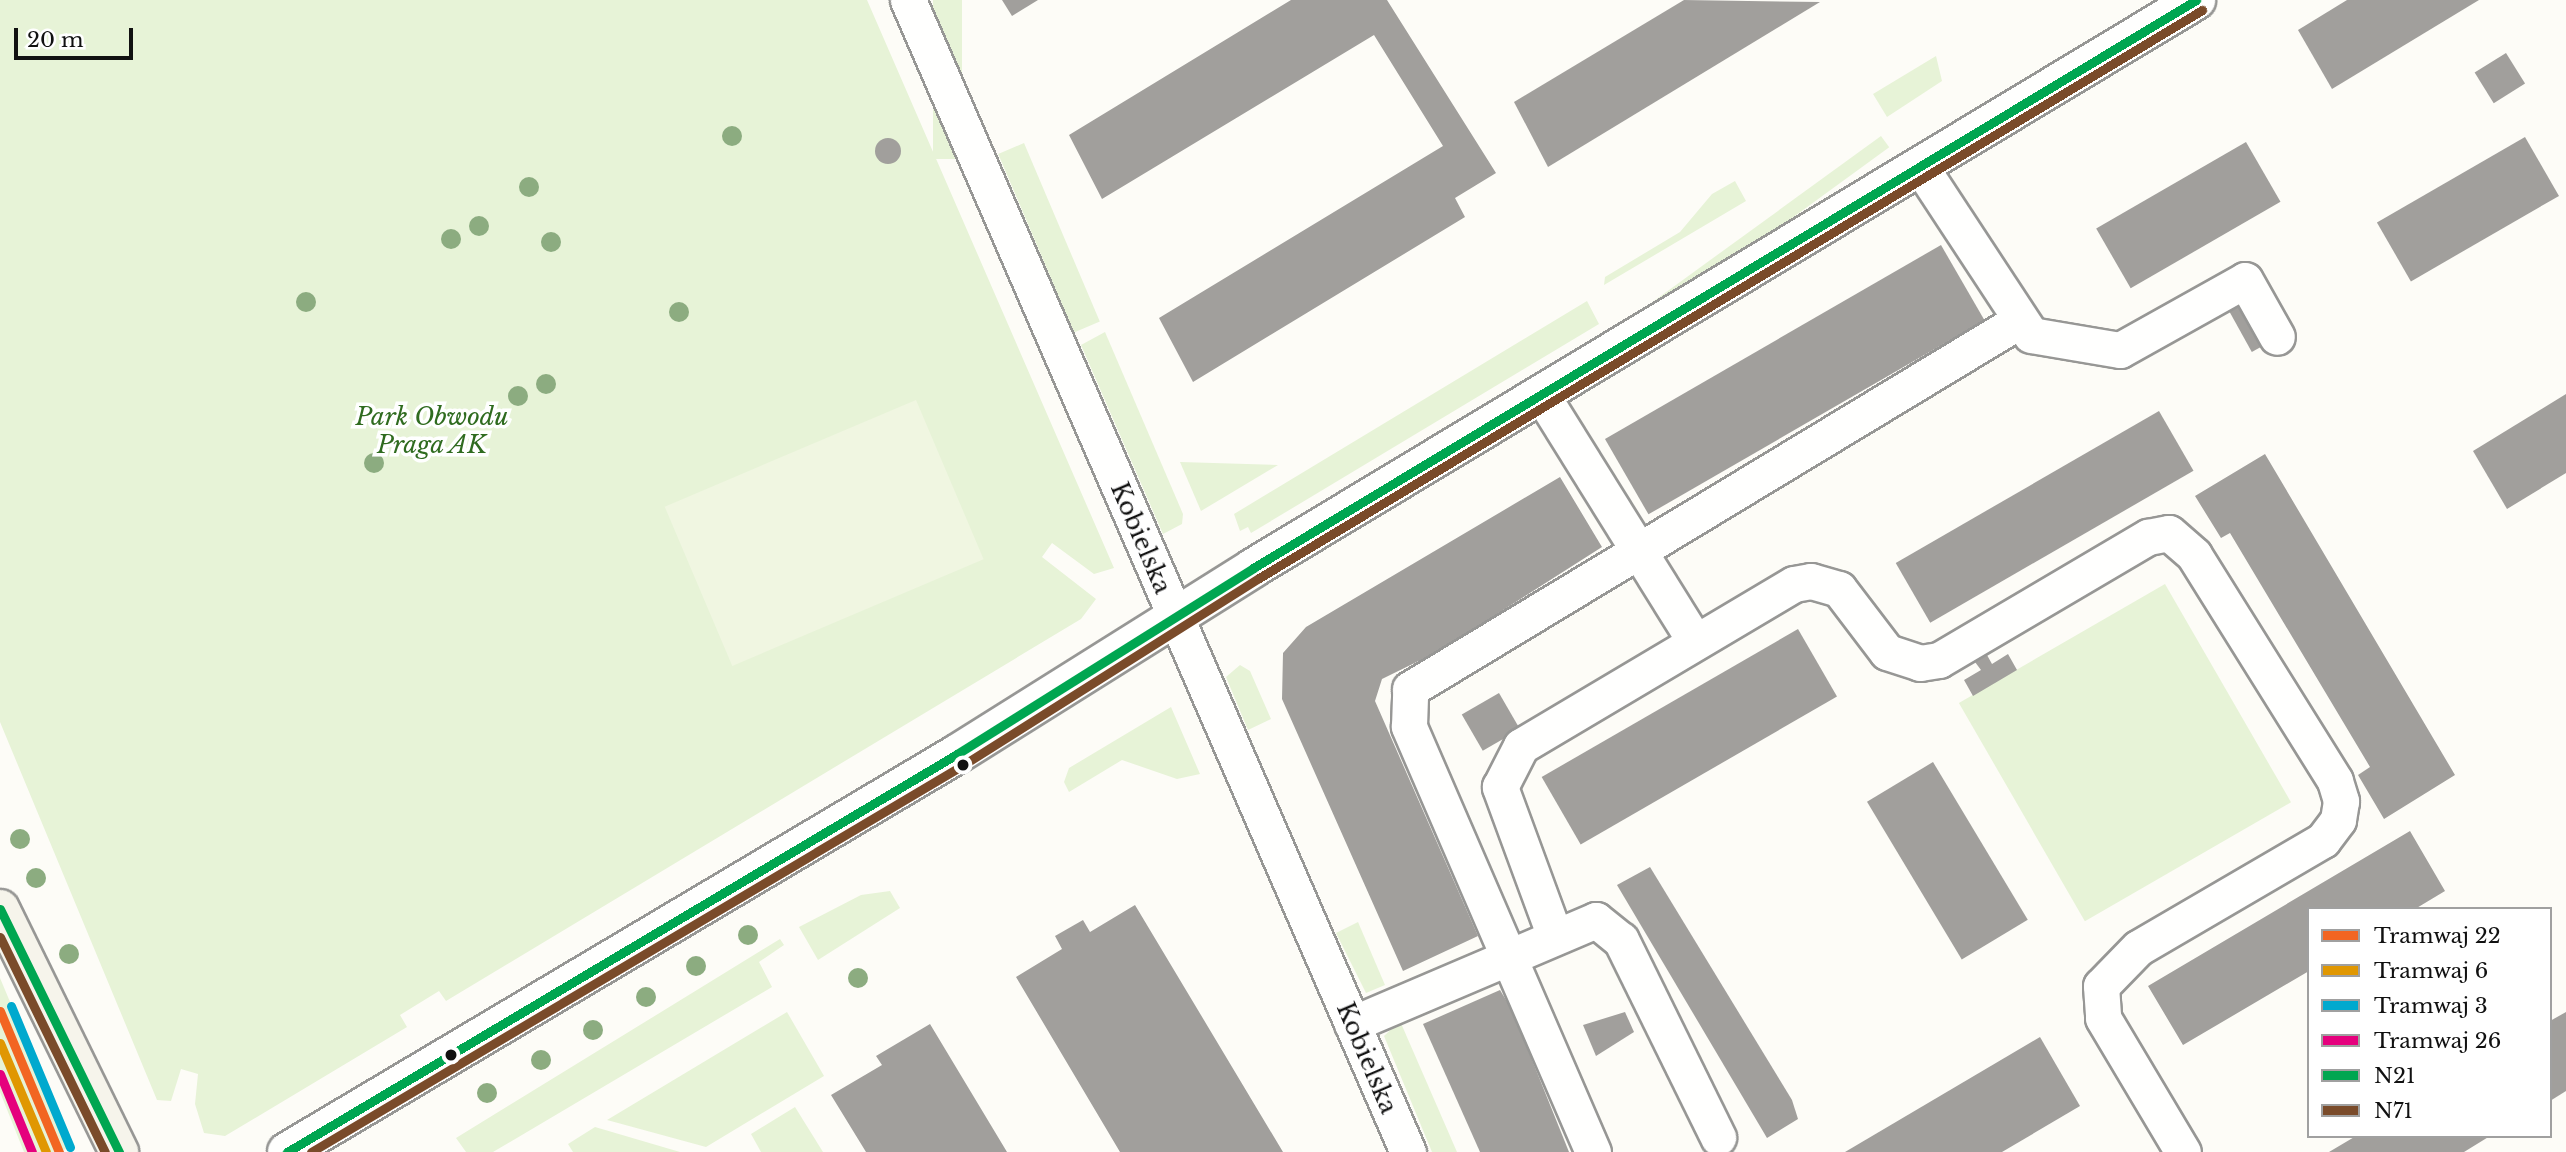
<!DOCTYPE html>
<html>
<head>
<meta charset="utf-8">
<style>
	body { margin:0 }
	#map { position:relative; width:2566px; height:1152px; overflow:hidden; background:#fdfcf7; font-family:"Libre Baskerville",serif }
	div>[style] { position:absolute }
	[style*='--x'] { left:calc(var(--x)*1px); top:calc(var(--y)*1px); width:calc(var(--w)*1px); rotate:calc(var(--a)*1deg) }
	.green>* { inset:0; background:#e7f3d7; transform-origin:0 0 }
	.pitch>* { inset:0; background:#f0f6e1; transform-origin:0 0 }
	.building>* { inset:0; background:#a19f9c; transform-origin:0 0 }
	.round { border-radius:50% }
	.roads { filter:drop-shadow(2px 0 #979795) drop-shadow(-2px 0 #979795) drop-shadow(0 2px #979795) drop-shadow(0 -2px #979795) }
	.minor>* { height:35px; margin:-17.5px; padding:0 17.5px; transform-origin:17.5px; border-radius:17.5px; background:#fffffe }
	.tertiary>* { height:38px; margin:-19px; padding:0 19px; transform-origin:19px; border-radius:19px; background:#fffffe }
	.secondary>* { height:38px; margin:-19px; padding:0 19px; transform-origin:19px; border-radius:19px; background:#f6f4eb }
	.bus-1>* { height:9px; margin:-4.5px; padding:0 4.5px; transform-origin:4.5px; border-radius:4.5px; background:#00a651 }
	.bus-2>* { height:9px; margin:-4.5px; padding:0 4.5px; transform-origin:4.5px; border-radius:4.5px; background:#7a4b2a }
	.tram-1>* { height:9px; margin:-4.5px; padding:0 4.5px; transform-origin:4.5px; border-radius:4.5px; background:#f26522 }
	.tram-2>* { height:9px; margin:-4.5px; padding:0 4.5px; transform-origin:4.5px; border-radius:4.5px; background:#e09702 }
	.tram-3>* { height:9px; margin:-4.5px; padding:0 4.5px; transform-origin:4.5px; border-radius:4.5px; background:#00a9ce }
	.tram-4>* { height:9px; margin:-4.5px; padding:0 4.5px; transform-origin:4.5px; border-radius:4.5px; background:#e5007d }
	.trees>* { width:20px; height:20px; margin:-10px; border-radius:50%; background:#8cac80 }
	.dots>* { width:19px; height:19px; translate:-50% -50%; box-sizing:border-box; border:4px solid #fff; border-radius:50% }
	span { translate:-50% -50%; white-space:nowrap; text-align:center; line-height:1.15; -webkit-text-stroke:7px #fff; paint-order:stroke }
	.park-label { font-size:24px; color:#2f6b1f; font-style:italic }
	.street-label { font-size:24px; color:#111 }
	.legend { position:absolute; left:2307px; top:907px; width:245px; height:231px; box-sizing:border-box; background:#fff; border:2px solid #a0a0a0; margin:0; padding:9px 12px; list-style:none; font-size:21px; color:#111 }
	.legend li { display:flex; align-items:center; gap:14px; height:35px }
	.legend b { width:35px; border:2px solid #a0a0a0 }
	.scale { position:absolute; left:14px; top:28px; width:119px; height:32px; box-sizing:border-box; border:4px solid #111; border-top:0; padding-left:9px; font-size:21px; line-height:24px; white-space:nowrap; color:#111; -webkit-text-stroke:5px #fff; paint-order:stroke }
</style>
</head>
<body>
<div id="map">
	<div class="green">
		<div style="clip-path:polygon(0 0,867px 0,1114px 568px,1094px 574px,1052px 543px,1042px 557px,1096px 599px,1081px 619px,446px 1001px,439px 991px,400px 1015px,407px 1027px,225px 1136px,204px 1133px,195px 1104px,198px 1074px,181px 1069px,171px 1101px,157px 1100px,0 722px)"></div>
		<div style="left:933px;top:0;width:29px;height:159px"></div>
		<div style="clip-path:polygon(1936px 56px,1942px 81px,1887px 117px,1873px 94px)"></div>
		<div style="left:1881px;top:136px;width:14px;height:310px;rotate:54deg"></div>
		<div style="left:1024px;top:143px;width:194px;height:28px;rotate:67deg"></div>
		<div style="clip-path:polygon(1735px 181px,1746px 201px,1604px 285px,1605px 277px,1680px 232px,1712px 194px)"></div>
		<div style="clip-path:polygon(1587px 301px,1599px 324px,1251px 533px,1248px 527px,1240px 531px,1234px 514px)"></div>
		<div style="clip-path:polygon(1105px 332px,1183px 514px,1182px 524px,1163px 534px,1081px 345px)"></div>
		<div style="clip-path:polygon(1180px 462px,1278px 465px,1201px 511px)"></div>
		<div style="left:2165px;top:584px;width:252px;height:238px;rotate:60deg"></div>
		<div style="clip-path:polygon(1240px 665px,1250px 671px,1271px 719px,1248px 730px,1226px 677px)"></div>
		<div style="clip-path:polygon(1171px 707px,1200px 774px,1177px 779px,1122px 760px,1069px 792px,1064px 782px,1069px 768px)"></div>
		<div style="clip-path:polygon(890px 891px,900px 908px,818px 960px,799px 927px,861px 895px)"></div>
		<div style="clip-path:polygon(1358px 922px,1385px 985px,1366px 993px,1336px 933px)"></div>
		<div style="clip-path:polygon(780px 939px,784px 945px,759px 962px,772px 987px,493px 1152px,466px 1152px,456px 1138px)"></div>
		<div style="clip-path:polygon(0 978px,71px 1147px,58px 1152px,24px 1152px,0 1092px)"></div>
		<div style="clip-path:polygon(787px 1012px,824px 1076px,706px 1147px,607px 1120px)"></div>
		<div style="clip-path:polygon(1400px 1021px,1457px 1152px,1432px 1152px,1384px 1036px)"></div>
		<div style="clip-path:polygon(795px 1107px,823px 1152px,761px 1152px,751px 1134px)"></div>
		<div style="clip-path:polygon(595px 1127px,680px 1152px,573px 1152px,568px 1144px)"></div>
	</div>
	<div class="pitch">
		<div style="left:916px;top:400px;width:173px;height:273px;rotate:67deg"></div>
	</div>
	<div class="building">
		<div style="clip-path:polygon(1002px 0,1038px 0,1012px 16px)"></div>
		<div style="clip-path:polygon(1291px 0,1387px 0,1496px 173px,1455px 198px,1465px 217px,1193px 382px,1159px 318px,1443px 146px,1374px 35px,1102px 199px,1069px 135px)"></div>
		<div style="clip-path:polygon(1684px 0,1820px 2px,1548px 167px,1514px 102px)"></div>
		<div style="clip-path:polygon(2347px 0,2479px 0,2332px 89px,2298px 30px)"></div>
		<div style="left:2506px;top:53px;width:36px;height:37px;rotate:58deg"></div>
		<div style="left:2525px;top:137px;width:68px;height:171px;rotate:60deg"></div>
		<div class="round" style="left:875px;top:138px;width:26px;height:26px"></div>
		<div style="left:2246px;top:142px;width:69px;height:173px;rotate:60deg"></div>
		<div style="left:1941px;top:245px;width:87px;height:388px;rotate:60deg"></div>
		<div style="left:2247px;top:302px;width:46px;height:20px;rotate:61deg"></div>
		<div style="clip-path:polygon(2566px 394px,2566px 473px,2507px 509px,2473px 451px)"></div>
		<div style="left:2159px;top:411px;width:69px;height:304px;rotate:60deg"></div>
		<div style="clip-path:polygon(2265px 454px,2455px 775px,2384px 819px,2358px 775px,2370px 767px,2230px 533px,2221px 538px,2195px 496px)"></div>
		<div style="clip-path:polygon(1560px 477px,1602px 547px,1439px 651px,1382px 679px,1375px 701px,1478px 936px,1403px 971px,1282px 699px,1283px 653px,1306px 627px)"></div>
		<div style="left:1798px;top:629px;width:78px;height:296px;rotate:60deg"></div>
		<div style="clip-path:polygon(2008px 654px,2017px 670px,1973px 696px,1964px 680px,1981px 670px,1975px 662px,1987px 655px,1992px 664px)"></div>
		<div style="left:1499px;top:693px;width:42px;height:43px;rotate:60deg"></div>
		<div style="left:1933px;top:762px;width:184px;height:77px;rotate:59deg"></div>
		<div style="clip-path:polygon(2410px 831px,2445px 891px,2415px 909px,2309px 909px,2309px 971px,2183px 1045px,2148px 986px)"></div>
		<div style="clip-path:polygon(1650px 867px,1792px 1100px,1798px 1119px,1767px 1138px,1617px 885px)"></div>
		<div style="clip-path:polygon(1135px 905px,1283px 1152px,1120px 1152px,1016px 977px,1062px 949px,1055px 936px,1083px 920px,1090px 932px)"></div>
		<div style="clip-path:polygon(1500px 990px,1512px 1010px,1569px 1152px,1480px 1152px,1423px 1024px)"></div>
		<div style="clip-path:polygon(1625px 1012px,1634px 1032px,1596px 1056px,1583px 1025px)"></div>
		<div style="clip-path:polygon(2566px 1012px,2566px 1091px,2550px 1101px,2550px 1021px)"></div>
		<div style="clip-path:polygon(930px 1024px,1007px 1152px,866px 1152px,831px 1095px,882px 1065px,876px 1056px)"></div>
		<div style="clip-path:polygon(2040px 1037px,2080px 1106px,2002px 1152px,1845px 1152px)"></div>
		<div style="clip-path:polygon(2356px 1136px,2490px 1136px,2464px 1152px,2329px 1152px)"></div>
	</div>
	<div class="roads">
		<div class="minor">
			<div style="--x:908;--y:0;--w:1256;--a:66.54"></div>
			<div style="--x:1920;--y:166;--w:202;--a:56.7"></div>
			<div style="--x:2031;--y:335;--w:90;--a:9.6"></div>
			<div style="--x:2120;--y:350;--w:143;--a:-29.2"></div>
			<div style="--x:2245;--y:280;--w:65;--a:60.7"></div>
			<div style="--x:1543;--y:397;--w:286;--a:58.1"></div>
			<div style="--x:1554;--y:934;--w:157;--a:-110.2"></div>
			<div style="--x:1500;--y:787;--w:46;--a:-62.9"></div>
			<div style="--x:1521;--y:746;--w:317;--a:-30.7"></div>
			<div style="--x:1794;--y:584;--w:17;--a:-10"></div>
			<div style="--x:1811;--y:581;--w:29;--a:16"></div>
			<div style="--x:1839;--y:589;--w:79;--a:52.7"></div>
			<div style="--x:1887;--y:652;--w:35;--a:18"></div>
			<div style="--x:1920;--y:663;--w:19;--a:-9"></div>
			<div style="--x:1939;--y:660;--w:243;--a:-30.5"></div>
			<div style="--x:2148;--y:537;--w:21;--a:-11"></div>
			<div style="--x:2169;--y:533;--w:33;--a:41"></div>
			<div style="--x:2194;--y:555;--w:266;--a:58"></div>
			<div style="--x:2335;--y:781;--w:21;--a:73"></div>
			<div style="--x:2341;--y:801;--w:19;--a:99"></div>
			<div style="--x:2338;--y:820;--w:25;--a:127"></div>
			<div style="--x:2323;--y:840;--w:214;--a:149.7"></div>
			<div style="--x:2138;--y:948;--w:53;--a:134.2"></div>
			<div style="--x:2101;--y:986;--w:32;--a:86"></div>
			<div style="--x:2103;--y:1018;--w:156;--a:59.2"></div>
			<div style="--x:1352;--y:1024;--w:265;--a:-23.1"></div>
			<div style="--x:1596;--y:920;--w:32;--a:39"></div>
			<div style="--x:1621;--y:940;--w:220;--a:63.8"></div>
			<div style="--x:1593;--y:1152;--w:464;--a:-113.4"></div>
			<div style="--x:1409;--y:726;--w:37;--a:-88"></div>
			<div style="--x:1410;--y:689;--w:709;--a:-31.16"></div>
		</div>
		<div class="tertiary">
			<div style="--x:287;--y:1152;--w:779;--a:-30.71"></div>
			<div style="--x:957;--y:754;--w:350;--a:-32.1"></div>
			<div style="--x:1253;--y:568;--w:1101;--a:-31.06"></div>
		</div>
		<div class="secondary">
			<div style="--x:0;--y:909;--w:271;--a:63.9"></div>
		</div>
	</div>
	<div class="bus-1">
		<div style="--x:0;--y:909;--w:271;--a:63.9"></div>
		<div style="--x:287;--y:1152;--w:779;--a:-30.71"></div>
		<div style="--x:957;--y:754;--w:350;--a:-32.1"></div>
		<div style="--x:1253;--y:568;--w:1101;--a:-31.06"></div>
	</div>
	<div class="bus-2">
		<div style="--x:0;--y:937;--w:239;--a:64"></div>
		<div style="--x:311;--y:1152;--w:758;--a:-30.69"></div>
		<div style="--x:963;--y:765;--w:350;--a:-32.3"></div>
		<div style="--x:1259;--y:578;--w:1101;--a:-31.06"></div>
	</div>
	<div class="tram-1">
		<div style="--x:0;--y:1011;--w:153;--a:67.3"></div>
	</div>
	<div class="tram-2">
		<div style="--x:0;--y:1043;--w:118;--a:67.1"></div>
	</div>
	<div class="tram-3">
		<div style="--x:11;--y:1006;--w:153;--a:67.3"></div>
	</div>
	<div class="tram-4">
		<div style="--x:0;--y:1074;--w:84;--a:67.7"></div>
	</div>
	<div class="trees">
		<div style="left:732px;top:136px"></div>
		<div style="left:529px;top:187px"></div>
		<div style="left:479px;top:226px"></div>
		<div style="left:451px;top:239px"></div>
		<div style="left:551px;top:242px"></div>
		<div style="left:306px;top:302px"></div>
		<div style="left:679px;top:312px"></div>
		<div style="left:546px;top:384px"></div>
		<div style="left:518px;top:396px"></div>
		<div style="left:374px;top:463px"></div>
		<div style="left:20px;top:839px"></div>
		<div style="left:36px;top:878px"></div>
		<div style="left:748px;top:935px"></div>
		<div style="left:69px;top:954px"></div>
		<div style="left:696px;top:966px"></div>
		<div style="left:858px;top:978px"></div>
		<div style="left:646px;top:997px"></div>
		<div style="left:593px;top:1030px"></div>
		<div style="left:541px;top:1060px"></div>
		<div style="left:487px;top:1093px"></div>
	</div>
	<div class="dots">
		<div style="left:963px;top:765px;background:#111"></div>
		<div style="left:451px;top:1055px;background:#111"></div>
	</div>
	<div class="park-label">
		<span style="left:432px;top:431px">Park Obwodu<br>Praga AK</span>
	</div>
	<div class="street-label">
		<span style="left:1141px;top:538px;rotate:67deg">Kobielska</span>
		<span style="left:1367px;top:1058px;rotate:67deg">Kobielska</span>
	</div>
	<ul class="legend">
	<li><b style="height:9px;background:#f26522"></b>Tramwaj 22</li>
	<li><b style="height:9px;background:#e09702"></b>Tramwaj 6</li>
	<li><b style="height:9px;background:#00a9ce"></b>Tramwaj 3</li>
	<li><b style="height:9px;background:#e5007d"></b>Tramwaj 26</li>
	<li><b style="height:9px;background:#00a651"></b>N21</li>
	<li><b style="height:9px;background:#7a4b2a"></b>N71</li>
	</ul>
	<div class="scale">20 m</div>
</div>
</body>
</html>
